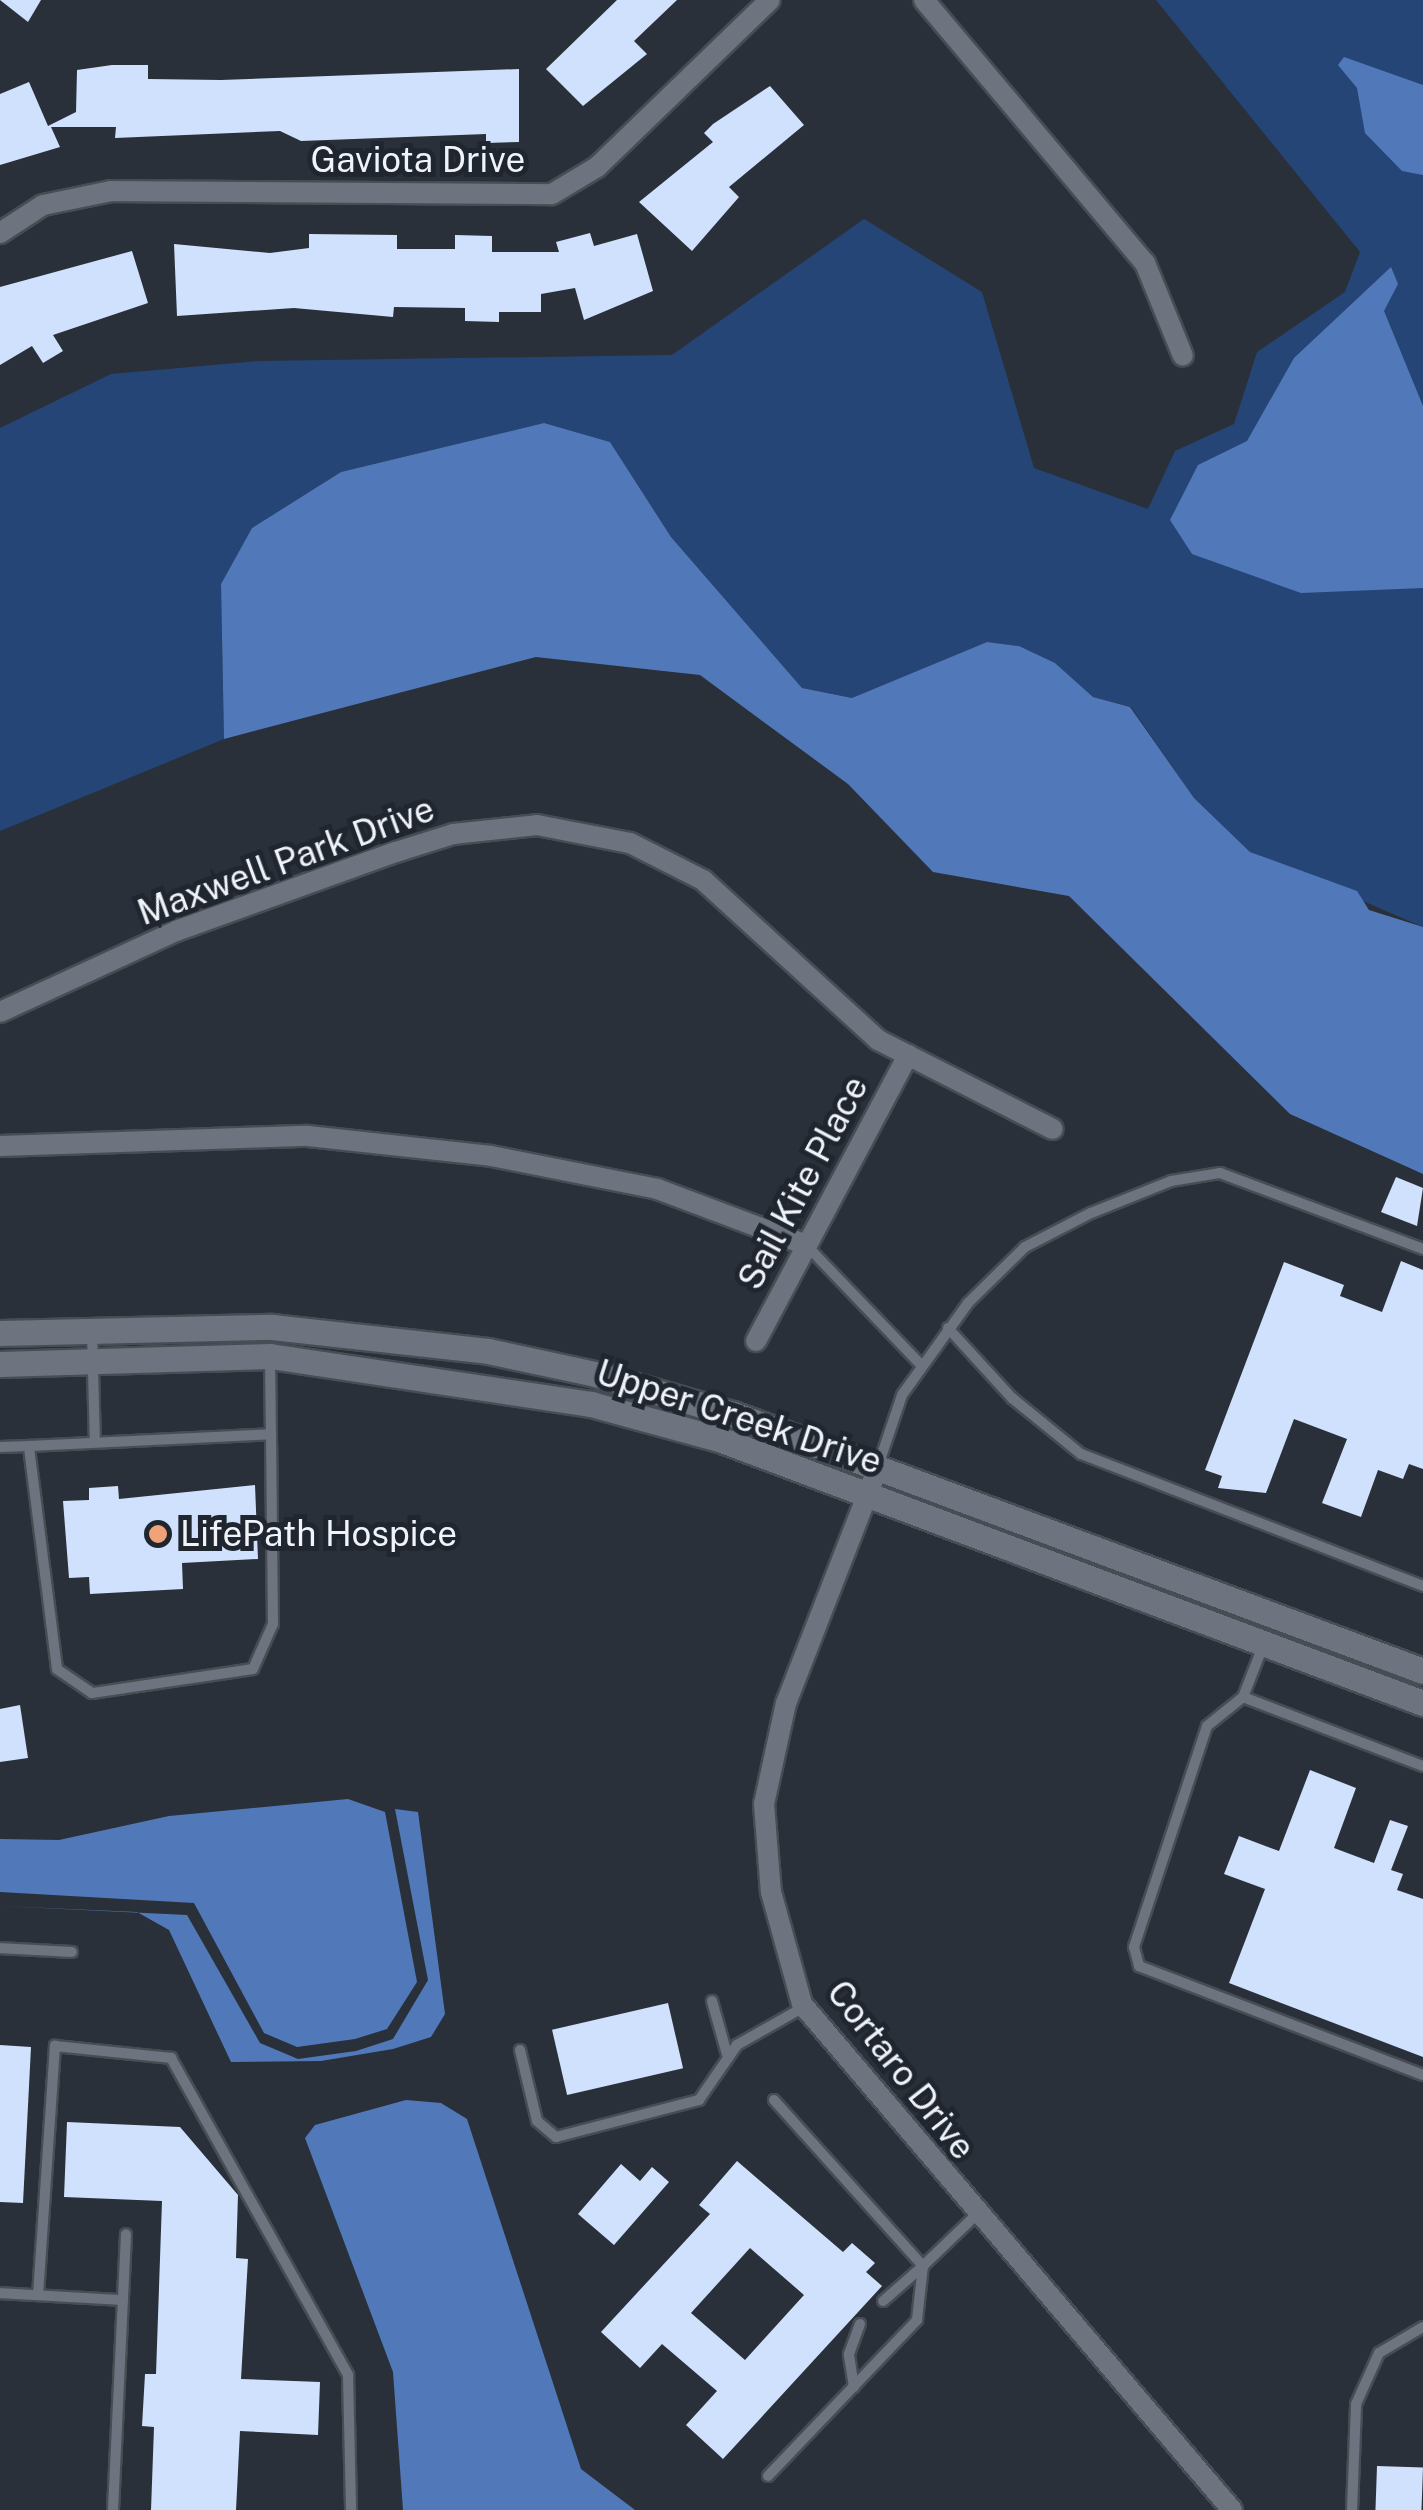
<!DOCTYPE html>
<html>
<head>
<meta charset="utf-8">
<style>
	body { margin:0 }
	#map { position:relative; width:1423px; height:2510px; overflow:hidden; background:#2a3039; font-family:"Public Sans",sans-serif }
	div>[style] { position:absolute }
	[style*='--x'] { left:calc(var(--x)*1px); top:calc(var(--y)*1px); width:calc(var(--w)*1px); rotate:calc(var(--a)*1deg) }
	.green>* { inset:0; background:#254577 }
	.water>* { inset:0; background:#5179b9 }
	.building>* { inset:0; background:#cfe1fd; transform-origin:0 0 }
	.roads { filter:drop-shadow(2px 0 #474d54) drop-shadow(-2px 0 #474d54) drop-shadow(0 2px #474d54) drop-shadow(0 -2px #474d54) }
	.service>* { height:10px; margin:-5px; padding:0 5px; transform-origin:5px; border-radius:5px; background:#6e747f }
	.minor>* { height:20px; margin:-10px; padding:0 10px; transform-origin:10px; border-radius:10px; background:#6e747f }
	.tertiary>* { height:25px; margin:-12.5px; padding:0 12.5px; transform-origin:12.5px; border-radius:12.5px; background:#6e747f }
	.dots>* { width:28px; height:28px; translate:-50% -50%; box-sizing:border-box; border:5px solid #20262f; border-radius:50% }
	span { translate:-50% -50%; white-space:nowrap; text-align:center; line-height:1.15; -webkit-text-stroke:10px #20262f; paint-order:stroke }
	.street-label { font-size:35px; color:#f0f4fa }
	.poi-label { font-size:35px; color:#f0f4fa }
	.left { translate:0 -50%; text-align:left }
</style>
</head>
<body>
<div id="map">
	<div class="green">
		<div style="clip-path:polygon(1156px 0,1423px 0,1423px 927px,1250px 852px,1194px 798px,1131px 707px,1093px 697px,1055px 663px,1019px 646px,987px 642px,852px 698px,802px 688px,671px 537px,610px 442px,544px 423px,341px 472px,252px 528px,221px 584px,224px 739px,0 831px,0 428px,111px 374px,260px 361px,672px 355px,864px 219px,982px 292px,1034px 468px,1148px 509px,1175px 451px,1234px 424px,1257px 352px,1345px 292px,1360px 252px)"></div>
	</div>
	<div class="water">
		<div style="clip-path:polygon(1344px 57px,1423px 85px,1423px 175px,1402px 171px,1365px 133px,1357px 88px,1338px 65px)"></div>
		<div style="clip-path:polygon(1391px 267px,1398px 284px,1384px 311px,1423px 406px,1423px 588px,1301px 593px,1192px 554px,1170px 520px,1198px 465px,1247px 441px,1294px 358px)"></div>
		<div style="clip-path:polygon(544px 423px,610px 442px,671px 537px,802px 688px,852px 698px,987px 642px,1019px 646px,1055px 663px,1093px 697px,1130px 707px,1194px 798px,1250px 852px,1357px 891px,1369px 910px,1423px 927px,1423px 1174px,1290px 1114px,1069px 896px,933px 872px,848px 784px,700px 675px,536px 657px,224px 739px,221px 584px,252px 528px,341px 472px)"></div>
		<div style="clip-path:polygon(348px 1799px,385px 1812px,417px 1982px,387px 2029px,355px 2039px,297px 2047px,264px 2033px,194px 1903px,0 1892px,0 1839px,59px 1840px,169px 1816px)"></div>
		<div style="clip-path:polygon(395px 1809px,418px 1812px,445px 2014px,431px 2037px,393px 2049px,321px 2061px,231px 2062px,169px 1930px,137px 1912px,0 1906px,187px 1915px,260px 2043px,298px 2059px,356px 2051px,393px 2039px,428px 1980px)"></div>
		<div style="clip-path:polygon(406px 2100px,441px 2103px,467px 2119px,581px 2469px,635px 2510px,403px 2510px,393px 2372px,305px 2138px,315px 2125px)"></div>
	</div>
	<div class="building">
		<div style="clip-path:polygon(0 0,41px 0,28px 22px)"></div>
		<div style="clip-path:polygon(617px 0,677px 0,634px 41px,647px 54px,583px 106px,546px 69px)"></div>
		<div style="clip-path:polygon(112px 65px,148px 65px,148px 79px,221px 80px,519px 69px,519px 142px,486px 143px,486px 134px,301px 141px,280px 131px,115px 138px,116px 127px,51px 127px,60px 147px,0 165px,0 94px,29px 82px,48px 126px,76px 112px,77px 70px)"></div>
		<div style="clip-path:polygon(770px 86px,804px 125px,729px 187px,739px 197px,692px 251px,639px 202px,713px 142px,704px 133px,713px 124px)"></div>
		<div style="clip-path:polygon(590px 233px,594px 246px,637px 234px,653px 291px,584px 320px,575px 288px,541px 294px,541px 312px,499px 312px,499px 322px,465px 321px,465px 308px,394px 307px,393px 317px,294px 308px,177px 316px,174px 244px,270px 253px,309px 248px,309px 234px,397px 235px,397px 249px,455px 249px,455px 235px,492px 236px,492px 252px,559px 252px,556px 242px)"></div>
		<div style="clip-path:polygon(132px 251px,148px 303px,53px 335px,63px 351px,43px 363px,32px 346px,0 365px,0 287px)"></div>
		<div style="clip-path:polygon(1396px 1177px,1423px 1188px,1417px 1226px,1381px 1212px)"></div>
		<div style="clip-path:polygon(1401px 1261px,1423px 1270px,1423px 1469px,1409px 1464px,1403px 1479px,1378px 1470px,1361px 1517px,1322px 1503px,1347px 1439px,1294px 1419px,1266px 1493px,1218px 1488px,1222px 1476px,1205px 1470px,1284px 1262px,1344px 1285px,1340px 1296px,1382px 1312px)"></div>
		<div style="clip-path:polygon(255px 1485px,258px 1559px,182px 1563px,183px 1589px,90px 1594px,89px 1577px,69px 1578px,63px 1501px,89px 1500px,89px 1488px,118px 1486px,119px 1499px)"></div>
		<div style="clip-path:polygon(20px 1705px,28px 1758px,0 1762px,0 1709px)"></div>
		<div style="clip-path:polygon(1310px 1770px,1356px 1788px,1334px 1848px,1374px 1863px,1390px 1820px,1408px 1826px,1391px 1870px,1403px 1874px,1397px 1890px,1423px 1899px,1423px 2057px,1229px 1983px,1265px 1889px,1224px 1874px,1239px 1836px,1279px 1851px)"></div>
		<div style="left:668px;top:2003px;width:67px;height:119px;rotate:77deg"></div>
		<div style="clip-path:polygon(0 2045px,31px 2047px,23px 2203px,0 2202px)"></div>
		<div style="clip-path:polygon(67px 2122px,180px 2127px,238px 2195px,236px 2258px,248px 2259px,241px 2379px,320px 2382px,318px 2435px,240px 2431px,236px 2510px,151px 2510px,154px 2427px,142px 2426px,145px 2374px,156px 2374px,162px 2201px,64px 2197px)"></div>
		<div style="clip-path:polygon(evenodd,737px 2161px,843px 2252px,852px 2243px,875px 2263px,866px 2272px,882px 2286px,723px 2459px,686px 2425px,717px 2391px,662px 2344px,640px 2368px,601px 2332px,710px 2214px,699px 2205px,737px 2161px,750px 2248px,804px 2295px,745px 2360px,691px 2313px,750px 2248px)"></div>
		<div style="clip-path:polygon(621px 2164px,640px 2181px,652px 2167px,669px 2182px,614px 2245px,578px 2214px)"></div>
		<div style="left:1377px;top:2466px;width:46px;height:44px;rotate:2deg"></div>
	</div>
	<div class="roads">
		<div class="service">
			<div style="--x:808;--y:1247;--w:163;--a:46.2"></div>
			<div style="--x:948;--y:1328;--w:95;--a:47.6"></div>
			<div style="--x:1012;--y:1398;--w:89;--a:39.1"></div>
			<div style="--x:1081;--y:1454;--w:367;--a:21.1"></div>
			<div style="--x:92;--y:1331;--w:111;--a:88.5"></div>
			<div style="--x:270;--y:1357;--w:77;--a:89.3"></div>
			<div style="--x:271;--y:1434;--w:190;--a:89.4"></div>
			<div style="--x:273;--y:1624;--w:49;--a:114"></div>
			<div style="--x:253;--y:1669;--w:163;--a:171.5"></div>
			<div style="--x:92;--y:1693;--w:42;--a:-145.6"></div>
			<div style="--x:57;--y:1669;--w:225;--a:-97.2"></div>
			<div style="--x:29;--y:1446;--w:242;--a:-2.8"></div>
			<div style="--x:0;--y:1447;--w:29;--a:-2"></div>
			<div style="--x:877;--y:1469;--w:78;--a:-71.3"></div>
			<div style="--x:902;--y:1395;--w:113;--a:-54.3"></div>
			<div style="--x:968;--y:1303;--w:80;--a:-44.5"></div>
			<div style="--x:1025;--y:1247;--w:74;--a:-27.3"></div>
			<div style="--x:1091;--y:1213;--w:86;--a:-21.8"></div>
			<div style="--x:1171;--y:1181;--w:50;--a:-9.3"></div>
			<div style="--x:1220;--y:1173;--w:217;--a:20.5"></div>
			<div style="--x:1263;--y:1646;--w:55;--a:111.4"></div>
			<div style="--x:1243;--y:1697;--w:193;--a:21"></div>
			<div style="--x:1243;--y:1697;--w:46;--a:141.1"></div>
			<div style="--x:1207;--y:1726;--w:233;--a:108.3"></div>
			<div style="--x:1134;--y:1947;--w:20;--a:75"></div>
			<div style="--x:1139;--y:1966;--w:304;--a:21"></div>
			<div style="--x:0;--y:1948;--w:72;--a:3.2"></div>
			<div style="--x:712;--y:2001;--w:59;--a:74.3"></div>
			<div style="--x:520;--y:2050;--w:73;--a:76.5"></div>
			<div style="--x:537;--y:2121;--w:25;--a:40"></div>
			<div style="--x:556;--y:2137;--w:148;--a:-14.5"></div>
			<div style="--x:699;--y:2100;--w:67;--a:-55.4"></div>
			<div style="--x:737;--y:2045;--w:77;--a:-29.6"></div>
			<div style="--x:774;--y:2100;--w:223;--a:48.1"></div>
			<div style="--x:923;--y:2266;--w:53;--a:138.8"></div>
			<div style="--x:0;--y:2293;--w:123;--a:3.3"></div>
			<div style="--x:38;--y:2295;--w:250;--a:-86.1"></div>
			<div style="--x:55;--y:2046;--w:117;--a:5.9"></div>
			<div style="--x:171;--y:2058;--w:363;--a:60.8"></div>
			<div style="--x:348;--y:2375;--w:135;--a:88.7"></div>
			<div style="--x:854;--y:2387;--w:33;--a:-99"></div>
			<div style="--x:849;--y:2354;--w:32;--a:-70"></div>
			<div style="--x:768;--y:2476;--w:216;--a:-46.3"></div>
			<div style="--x:917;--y:2320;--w:54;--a:-83.7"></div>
			<div style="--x:923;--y:2266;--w:72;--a:-43.9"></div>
			<div style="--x:113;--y:2510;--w:276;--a:-87.3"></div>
			<div style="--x:1352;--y:2510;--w:106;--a:-87.8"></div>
			<div style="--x:1356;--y:2404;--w:56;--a:-65.7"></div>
			<div style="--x:1379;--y:2353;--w:51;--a:-30.6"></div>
		</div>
		<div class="minor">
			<div style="--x:924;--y:0;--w:344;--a:50"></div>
			<div style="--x:1145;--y:263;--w:100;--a:67.8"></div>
			<div style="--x:0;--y:233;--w:51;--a:-33.1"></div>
			<div style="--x:43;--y:205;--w:69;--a:-11.6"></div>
			<div style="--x:111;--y:191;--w:441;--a:0.4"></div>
			<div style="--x:552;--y:194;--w:52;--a:-31"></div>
			<div style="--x:597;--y:167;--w:240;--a:-44"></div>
			<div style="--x:0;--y:1012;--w:194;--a:-24.7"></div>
			<div style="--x:176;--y:931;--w:234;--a:-19.8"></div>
			<div style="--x:396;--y:852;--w:60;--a:-17.5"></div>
			<div style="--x:453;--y:834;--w:84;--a:-6.1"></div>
			<div style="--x:537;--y:825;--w:95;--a:11"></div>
			<div style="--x:630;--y:843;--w:82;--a:26.9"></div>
			<div style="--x:703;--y:880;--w:237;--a:42.4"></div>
			<div style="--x:878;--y:1040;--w:196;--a:27"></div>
			<div style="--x:0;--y:1146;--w:308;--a:-1.9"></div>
			<div style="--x:308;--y:1136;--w:184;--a:6.2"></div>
			<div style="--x:491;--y:1156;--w:169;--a:11.2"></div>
			<div style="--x:657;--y:1189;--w:159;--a:20.6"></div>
			<div style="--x:756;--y:1341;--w:324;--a:-62"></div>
			<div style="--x:877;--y:1470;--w:250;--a:111.3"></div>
			<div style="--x:786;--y:1703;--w:103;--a:102.3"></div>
			<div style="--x:764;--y:1804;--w:88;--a:85.5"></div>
			<div style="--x:771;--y:1892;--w:116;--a:74.5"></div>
			<div style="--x:802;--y:2004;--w:664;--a:49.64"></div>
		</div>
		<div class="tertiary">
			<div style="--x:0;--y:1333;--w:272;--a:-1.3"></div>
			<div style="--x:272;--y:1327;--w:217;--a:6.3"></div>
			<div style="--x:488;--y:1351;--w:109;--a:12.1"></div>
			<div style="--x:595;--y:1374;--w:144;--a:16.2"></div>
			<div style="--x:733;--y:1414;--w:736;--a:20.43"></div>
			<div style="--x:0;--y:1364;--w:270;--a:-1.7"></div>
			<div style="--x:270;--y:1356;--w:325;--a:8.5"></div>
			<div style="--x:591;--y:1404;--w:133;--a:15.3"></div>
			<div style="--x:719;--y:1439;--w:752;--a:20.56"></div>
		</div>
	</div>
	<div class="dots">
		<div style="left:158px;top:1534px;background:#f0a378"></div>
	</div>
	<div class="street-label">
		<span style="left:418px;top:160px">Gaviota Drive</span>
		<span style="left:286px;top:861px;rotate:-20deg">Maxwell Park Drive</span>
		<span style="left:803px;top:1183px;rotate:-62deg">Sail Kite Place</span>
		<span style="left:739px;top:1417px;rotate:18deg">Upper Creek Drive</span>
		<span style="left:901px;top:2070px;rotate:52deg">Cortaro Drive</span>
	</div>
	<div class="poi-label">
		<span class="left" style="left:180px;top:1534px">LifePath Hospice</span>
	</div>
</div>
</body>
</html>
